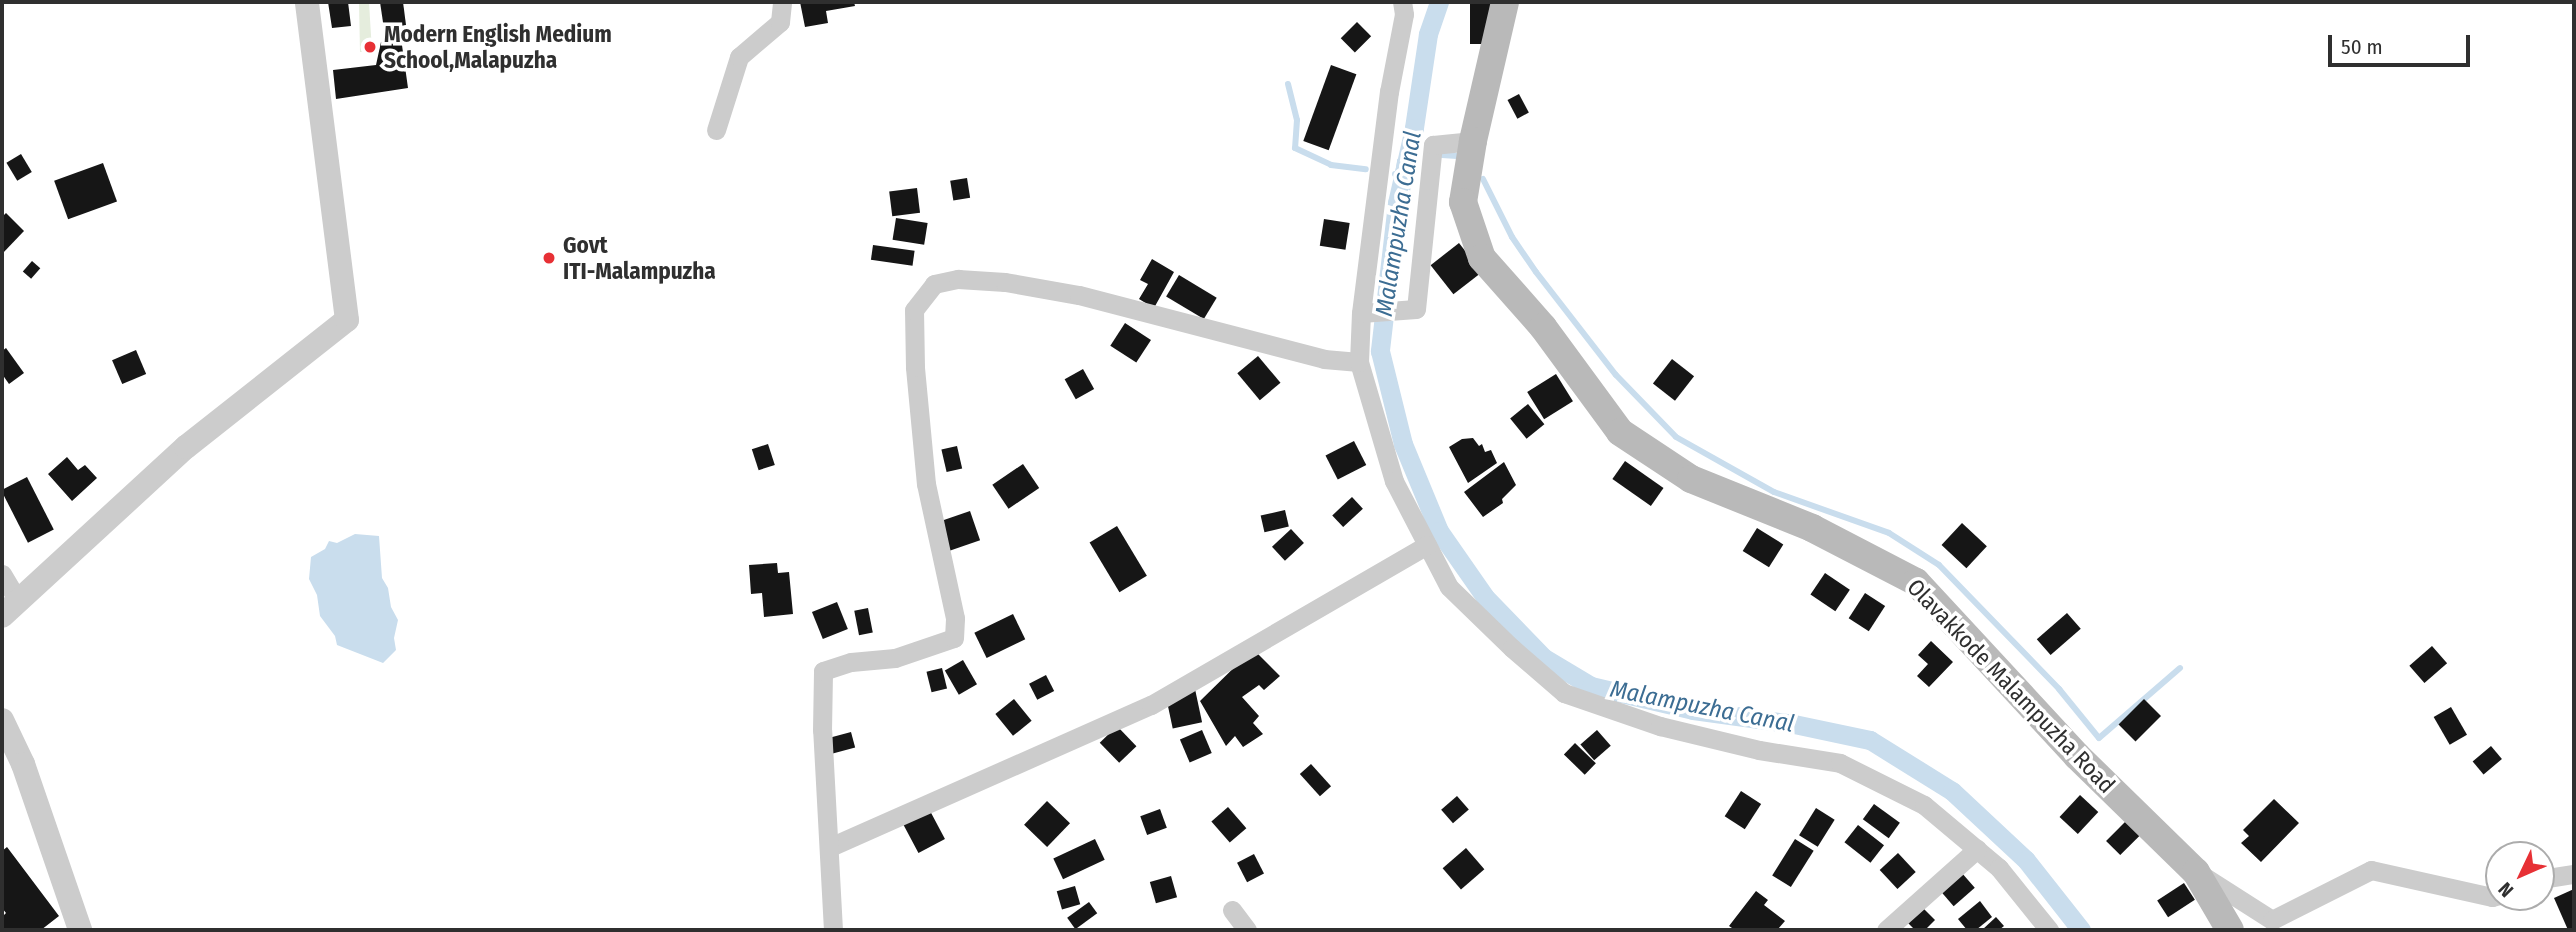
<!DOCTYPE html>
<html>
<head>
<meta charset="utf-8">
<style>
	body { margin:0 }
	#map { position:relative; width:2576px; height:932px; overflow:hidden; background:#fff; font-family:"Fira Sans Condensed",sans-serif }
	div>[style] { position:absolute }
	.green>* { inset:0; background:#e5eddd }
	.water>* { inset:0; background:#c9dded }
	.stream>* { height:6px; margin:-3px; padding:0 3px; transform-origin:3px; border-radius:3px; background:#c9dded }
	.canal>* { height:19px; margin:-9.5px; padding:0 9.5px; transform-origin:9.5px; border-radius:9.5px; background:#c9dded }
	.building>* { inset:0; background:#161616; transform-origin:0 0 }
	.minor>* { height:19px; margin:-9.5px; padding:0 9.5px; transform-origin:9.5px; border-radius:9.5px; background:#ccc }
	.tertiary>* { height:24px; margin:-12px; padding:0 12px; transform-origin:12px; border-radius:12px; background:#ccc }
	.secondary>* { height:28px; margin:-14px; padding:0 14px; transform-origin:14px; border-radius:14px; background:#b9b9b9 }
	.dots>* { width:19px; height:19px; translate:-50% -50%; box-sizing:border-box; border:4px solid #fff; border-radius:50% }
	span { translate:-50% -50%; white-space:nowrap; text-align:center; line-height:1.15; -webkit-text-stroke:7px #fff; paint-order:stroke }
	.poi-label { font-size:23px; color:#2f2f2f; font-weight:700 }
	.left { translate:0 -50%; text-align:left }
	.street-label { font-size:23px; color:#2f2f2f }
	.water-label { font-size:24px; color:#3c6d93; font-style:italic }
	.frame { position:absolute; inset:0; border:4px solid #2f2f2f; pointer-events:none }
	.north { position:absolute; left:2485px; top:841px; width:70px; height:70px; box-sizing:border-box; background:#fff; border:2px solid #acacac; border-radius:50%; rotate:226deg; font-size:19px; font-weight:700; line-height:28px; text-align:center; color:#2f2f2f }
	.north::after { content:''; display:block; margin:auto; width:24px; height:32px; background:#e73035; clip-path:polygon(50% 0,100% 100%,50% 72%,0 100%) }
	.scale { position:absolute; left:2328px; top:35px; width:142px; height:32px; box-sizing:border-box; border:4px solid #2f2f2f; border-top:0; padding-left:9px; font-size:21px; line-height:24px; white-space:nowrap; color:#2f2f2f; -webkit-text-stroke:5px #fff; paint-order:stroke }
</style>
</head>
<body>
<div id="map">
	<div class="green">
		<i style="clip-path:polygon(359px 2px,369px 2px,372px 52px,360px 52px)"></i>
	</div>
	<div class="water">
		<i style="clip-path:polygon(355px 534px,379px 536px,382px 578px,388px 588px,391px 607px,398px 620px,394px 638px,396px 650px,383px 663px,337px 645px,335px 636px,320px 616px,317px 595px,309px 579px,311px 557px,325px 549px,329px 541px,337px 543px)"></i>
	</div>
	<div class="stream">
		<i style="left:1288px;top:84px;width:37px;rotate:76deg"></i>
		<i style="left:1297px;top:120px;width:28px;rotate:94deg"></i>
		<i style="left:1295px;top:148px;width:40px;rotate:25deg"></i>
		<i style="left:1331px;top:165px;width:35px;rotate:7deg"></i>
		<i style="left:1442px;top:155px;width:15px;rotate:4deg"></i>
		<i style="left:1395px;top:174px;width:3px"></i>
		<i style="left:1398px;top:174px;width:13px;rotate:-81deg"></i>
		<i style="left:1400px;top:161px;width:16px;rotate:-11deg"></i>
		<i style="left:1483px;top:179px;width:65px;rotate:63.4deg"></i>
		<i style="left:1512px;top:237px;width:42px;rotate:55.6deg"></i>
		<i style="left:1536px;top:272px;width:130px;rotate:52.2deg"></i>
		<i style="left:1616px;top:375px;width:86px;rotate:45.9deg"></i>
		<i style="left:1676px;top:437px;width:112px;rotate:29.3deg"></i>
		<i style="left:1774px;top:492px;width:122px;rotate:19.6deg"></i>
		<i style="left:1889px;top:533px;width:59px;rotate:32.6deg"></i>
		<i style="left:1939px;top:565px;width:173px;rotate:45.9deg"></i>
		<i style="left:2059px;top:689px;width:63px;rotate:50.8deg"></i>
		<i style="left:2099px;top:738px;width:107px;rotate:-40.8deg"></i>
	</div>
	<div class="canal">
		<i style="left:1439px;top:2px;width:34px;rotate:109deg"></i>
		<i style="left:1428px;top:34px;width:95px;rotate:98.5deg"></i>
		<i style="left:1414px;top:128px;width:77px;rotate:102.8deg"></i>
		<i style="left:1397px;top:203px;width:149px;rotate:96.6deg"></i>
		<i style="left:1380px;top:351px;width:96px;rotate:76.1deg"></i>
		<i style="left:1403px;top:444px;width:94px;rotate:67.5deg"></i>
		<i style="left:1439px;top:531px;width:80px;rotate:55.1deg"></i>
		<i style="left:1485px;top:597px;width:85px;rotate:46deg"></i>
		<i style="left:1544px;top:658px;width:55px;rotate:30.8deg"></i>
		<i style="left:1591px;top:686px;width:105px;rotate:13.2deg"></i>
		<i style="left:1693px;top:710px;width:102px;rotate:7.9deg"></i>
		<i style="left:1794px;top:724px;width:78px;rotate:11.9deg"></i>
		<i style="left:1870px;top:740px;width:97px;rotate:31.9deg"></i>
		<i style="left:1952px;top:791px;width:101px;rotate:43deg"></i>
		<i style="left:2026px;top:860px;width:89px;rotate:51.8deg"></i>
	</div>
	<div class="building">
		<i style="clip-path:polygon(328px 2px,348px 2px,351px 26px,332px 28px)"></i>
		<i style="clip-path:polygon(380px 2px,403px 2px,406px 25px,384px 29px)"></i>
		<i style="clip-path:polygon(800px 2px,854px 2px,855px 6px,826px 11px,828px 23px,805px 27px)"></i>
		<i style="left:1470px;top:2px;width:22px;height:42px"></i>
		<i style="left:1357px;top:22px;width:20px;height:23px;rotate:45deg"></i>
		<i style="clip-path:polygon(401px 38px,408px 88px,336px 99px,333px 70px,376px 65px,381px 42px)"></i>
		<i style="left:1331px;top:65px;width:27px;height:81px;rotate:20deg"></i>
		<i style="left:1519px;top:94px;width:21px;height:13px;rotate:62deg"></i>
		<i style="left:21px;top:154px;width:21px;height:17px;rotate:59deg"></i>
		<i style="left:103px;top:163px;width:41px;height:52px;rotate:70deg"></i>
		<i style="left:967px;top:178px;width:20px;height:17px;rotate:81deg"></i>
		<i style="left:917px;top:188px;width:25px;height:28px;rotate:83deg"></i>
		<i style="clip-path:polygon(6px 213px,24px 231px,2px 254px,2px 217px)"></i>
		<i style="left:896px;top:218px;width:32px;height:22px;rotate:9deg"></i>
		<i style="left:1324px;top:219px;width:26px;height:27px;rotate:9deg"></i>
		<i style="left:1459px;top:243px;width:37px;height:36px;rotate:52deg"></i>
		<i style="left:873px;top:245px;width:42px;height:15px;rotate:8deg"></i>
		<i style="clip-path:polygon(1152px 259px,1174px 272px,1154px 308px,1139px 299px,1148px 284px,1140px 280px)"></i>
		<i style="left:32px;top:261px;width:11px;height:14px;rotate:41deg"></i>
		<i style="left:1179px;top:275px;width:44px;height:25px;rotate:31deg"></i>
		<i style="left:1125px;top:323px;width:31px;height:27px;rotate:33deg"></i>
		<i style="clip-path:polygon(6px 348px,24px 373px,9px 384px,2px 374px,2px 351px)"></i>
		<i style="left:136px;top:350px;width:26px;height:26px;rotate:67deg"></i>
		<i style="left:1258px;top:356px;width:35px;height:27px;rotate:50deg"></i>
		<i style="left:1672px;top:359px;width:28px;height:31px;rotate:38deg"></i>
		<i style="left:1083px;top:369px;width:23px;height:21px;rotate:61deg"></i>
		<i style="left:1556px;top:374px;width:32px;height:34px;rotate:58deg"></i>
		<i style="left:1528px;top:404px;width:26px;height:23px;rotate:51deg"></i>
		<i style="clip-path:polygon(1473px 438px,1479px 446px,1482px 444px,1485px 452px,1491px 450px,1497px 463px,1468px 483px,1449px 447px,1462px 439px)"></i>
		<i style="left:1354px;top:441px;width:27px;height:32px;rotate:63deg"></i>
		<i style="left:768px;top:444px;width:22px;height:17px;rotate:72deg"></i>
		<i style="left:957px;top:446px;width:23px;height:16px;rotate:77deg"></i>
		<i style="clip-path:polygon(67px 457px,78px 470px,85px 465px,97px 478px,72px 501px,48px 474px)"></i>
		<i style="left:1625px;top:461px;width:47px;height:22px;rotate:35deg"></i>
		<i style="clip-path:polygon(1504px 462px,1516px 485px,1502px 499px,1503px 503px,1483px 517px,1464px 492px)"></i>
		<i style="left:1023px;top:464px;width:29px;height:37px;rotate:56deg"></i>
		<i style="left:27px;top:477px;width:59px;height:29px;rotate:63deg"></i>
		<i style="left:1352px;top:497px;width:16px;height:27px;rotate:47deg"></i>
		<i style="left:1285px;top:510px;width:17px;height:25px;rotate:77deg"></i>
		<i style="left:970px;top:511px;width:31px;height:33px;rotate:71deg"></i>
		<i style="left:1962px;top:523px;width:34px;height:30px;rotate:43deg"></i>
		<i style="left:1117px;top:526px;width:58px;height:32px;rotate:59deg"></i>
		<i style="left:1757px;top:528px;width:31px;height:27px;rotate:32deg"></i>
		<i style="left:1291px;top:529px;width:19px;height:26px;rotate:47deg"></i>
		<i style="clip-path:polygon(777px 563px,778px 573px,789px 572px,793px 614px,764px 617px,762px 593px,751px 594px,749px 565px)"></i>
		<i style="left:1825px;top:573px;width:30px;height:26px;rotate:34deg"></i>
		<i style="left:1865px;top:593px;width:24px;height:30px;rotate:33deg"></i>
		<i style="left:837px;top:602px;width:29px;height:27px;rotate:68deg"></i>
		<i style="left:868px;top:608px;width:25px;height:14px;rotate:79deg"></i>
		<i style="left:2067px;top:613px;width:21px;height:40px;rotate:49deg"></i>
		<i style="left:1013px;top:614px;width:28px;height:43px;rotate:64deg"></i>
		<i style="clip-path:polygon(1931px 641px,1953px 662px,1929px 687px,1917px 676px,1928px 664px,1918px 655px)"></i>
		<i style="left:2432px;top:646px;width:23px;height:30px;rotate:49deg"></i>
		<i style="clip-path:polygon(1253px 649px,1280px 676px,1264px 690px,1259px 685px,1242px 697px,1259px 716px,1253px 723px,1263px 734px,1243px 747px,1235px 736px,1226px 746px,1200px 701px)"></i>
		<i style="left:963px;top:660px;width:28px;height:21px;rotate:60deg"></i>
		<i style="left:942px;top:668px;width:21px;height:16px;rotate:76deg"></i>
		<i style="left:1046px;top:675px;width:18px;height:19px;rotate:63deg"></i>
		<i style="left:1195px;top:689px;width:34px;height:30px;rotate:78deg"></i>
		<i style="left:1014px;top:699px;width:28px;height:24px;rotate:51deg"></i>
		<i style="left:2144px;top:699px;width:24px;height:36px;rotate:45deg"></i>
		<i style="left:2451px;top:707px;width:32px;height:20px;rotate:60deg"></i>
		<i style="left:1117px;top:726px;width:28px;height:24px;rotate:46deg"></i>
		<i style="left:1202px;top:730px;width:25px;height:24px;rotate:67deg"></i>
		<i style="left:1597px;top:730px;width:21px;height:22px;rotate:49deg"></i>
		<i style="left:851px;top:732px;width:16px;height:25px;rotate:75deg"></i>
		<i style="left:1575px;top:743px;width:29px;height:16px;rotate:44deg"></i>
		<i style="left:2491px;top:746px;width:17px;height:24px;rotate:50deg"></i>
		<i style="left:1311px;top:764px;width:30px;height:15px;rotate:48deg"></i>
		<i style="left:1741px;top:791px;width:24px;height:30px;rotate:33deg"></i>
		<i style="left:2080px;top:795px;width:25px;height:30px;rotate:43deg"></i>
		<i style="left:1457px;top:796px;width:18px;height:21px;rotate:49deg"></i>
		<i style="clip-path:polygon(2274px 799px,2299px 823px,2261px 862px,2241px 843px,2249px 836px,2243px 830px)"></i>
		<i style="left:1047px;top:801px;width:32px;height:33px;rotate:44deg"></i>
		<i style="left:1874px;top:804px;width:32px;height:19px;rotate:36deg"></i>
		<i style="left:1228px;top:807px;width:28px;height:22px;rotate:49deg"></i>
		<i style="left:1816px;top:808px;width:22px;height:32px;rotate:32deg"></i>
		<i style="left:929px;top:809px;width:34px;height:30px;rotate:62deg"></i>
		<i style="left:1160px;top:809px;width:20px;height:21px;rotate:70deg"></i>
		<i style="left:2128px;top:819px;width:20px;height:31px;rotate:45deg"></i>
		<i style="left:1858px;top:825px;width:33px;height:22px;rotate:38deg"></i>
		<i style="left:1095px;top:839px;width:23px;height:46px;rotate:65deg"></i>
		<i style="left:1795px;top:839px;width:22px;height:43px;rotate:32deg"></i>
		<i style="clip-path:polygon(7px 847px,59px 916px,41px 930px,2px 930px,2px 917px,6px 913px,2px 908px,2px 851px)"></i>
		<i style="left:1466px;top:848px;width:28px;height:31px;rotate:49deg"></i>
		<i style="left:1898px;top:853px;width:26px;height:25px;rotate:47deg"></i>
		<i style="left:1254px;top:854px;width:22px;height:19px;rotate:63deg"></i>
		<i style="left:1961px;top:872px;width:21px;height:28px;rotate:49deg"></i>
		<i style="left:1171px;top:876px;width:22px;height:22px;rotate:74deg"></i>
		<i style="left:2184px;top:883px;width:20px;height:32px;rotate:57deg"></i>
		<i style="left:1075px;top:886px;width:19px;height:19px;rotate:74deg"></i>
		<i style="clip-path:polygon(2574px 889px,2574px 930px,2568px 930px,2554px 898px)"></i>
		<i style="clip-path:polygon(1756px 891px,1768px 900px,1764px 905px,1785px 921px,1777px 930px,1735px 930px,1729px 926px)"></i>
		<i style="clip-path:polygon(1980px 901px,1992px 917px,1976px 930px,1967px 930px,1958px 919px)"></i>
		<i style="left:1089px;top:902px;width:14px;height:27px;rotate:54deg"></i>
		<i style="clip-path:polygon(1920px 905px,1935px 920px,1925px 930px,1915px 930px,1905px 920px)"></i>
		<i style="clip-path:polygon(1996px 917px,2004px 926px,1999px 930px,1982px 930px)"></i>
	</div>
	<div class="minor">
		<i style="left:716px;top:130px;width:77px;rotate:-72.5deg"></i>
		<i style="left:739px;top:57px;width:54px;rotate:-40.5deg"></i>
		<i style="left:780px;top:22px;width:20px;rotate:-84deg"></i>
		<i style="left:1361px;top:313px;width:55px;rotate:-4.2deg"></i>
		<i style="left:1416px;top:309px;width:165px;rotate:-84.1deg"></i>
		<i style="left:1433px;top:145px;width:40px;rotate:-5.7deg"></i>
		<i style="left:1359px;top:362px;width:124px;rotate:73.6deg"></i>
		<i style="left:1394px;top:481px;width:119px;rotate:62.6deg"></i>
		<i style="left:1449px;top:587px;width:88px;rotate:44.1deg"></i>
		<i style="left:1512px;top:648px;width:69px;rotate:40.9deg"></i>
		<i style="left:1564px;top:693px;width:102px;rotate:19deg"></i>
		<i style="left:1660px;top:726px;width:102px;rotate:13.6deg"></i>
		<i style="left:1759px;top:750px;width:82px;rotate:9.1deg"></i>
		<i style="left:1840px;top:763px;width:94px;rotate:26.6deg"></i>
		<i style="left:1924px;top:805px;width:98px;rotate:40deg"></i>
		<i style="left:1999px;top:868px;width:80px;rotate:51.1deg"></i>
		<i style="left:2px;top:574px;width:31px;rotate:59deg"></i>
		<i style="left:830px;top:847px;width:351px;rotate:-23.9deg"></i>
		<i style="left:1151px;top:705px;width:319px;rotate:-30.1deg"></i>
		<i style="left:2200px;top:874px;width:85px;rotate:32.6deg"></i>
		<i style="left:2272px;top:920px;width:111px;rotate:-26.8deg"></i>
		<i style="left:2371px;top:870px;width:124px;rotate:12.6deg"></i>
		<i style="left:2492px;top:897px;width:7px;rotate:-16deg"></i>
		<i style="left:2541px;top:879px;width:33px;rotate:-9deg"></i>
		<i style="left:1232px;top:910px;width:25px;rotate:53deg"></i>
		<i style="left:833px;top:930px;width:200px;rotate:-93.1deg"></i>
		<i style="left:822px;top:730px;width:59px;rotate:-89deg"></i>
		<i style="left:823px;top:671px;width:29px;rotate:-18deg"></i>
		<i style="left:851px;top:662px;width:44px;rotate:-5.2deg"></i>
		<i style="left:895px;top:658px;width:62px;rotate:-18.7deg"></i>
		<i style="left:954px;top:638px;width:20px;rotate:-87deg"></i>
		<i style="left:955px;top:618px;width:137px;rotate:-102.2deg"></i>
		<i style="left:926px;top:484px;width:118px;rotate:-95.4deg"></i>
		<i style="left:915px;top:367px;width:57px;rotate:-91deg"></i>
		<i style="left:914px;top:310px;width:33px;rotate:-52deg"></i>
		<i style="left:934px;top:284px;width:25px;rotate:-12deg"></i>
		<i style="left:958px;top:279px;width:47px;rotate:3.7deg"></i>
		<i style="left:1005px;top:282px;width:75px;rotate:10deg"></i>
		<i style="left:1079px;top:295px;width:253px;rotate:14.6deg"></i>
		<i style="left:1324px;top:359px;width:35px;rotate:5deg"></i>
		<i style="left:1359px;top:362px;width:49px;rotate:-87.7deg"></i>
		<i style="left:1361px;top:313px;width:223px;rotate:-82.8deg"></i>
		<i style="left:1389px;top:92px;width:79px;rotate:-79.1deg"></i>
		<i style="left:1404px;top:14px;width:12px;rotate:-99deg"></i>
		<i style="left:1886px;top:930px;width:122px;rotate:-41.7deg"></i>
	</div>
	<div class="tertiary">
		<i style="left:2px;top:616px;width:250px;rotate:-42.6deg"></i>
		<i style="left:186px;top:447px;width:205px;rotate:-38.3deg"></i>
		<i style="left:347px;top:320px;width:321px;rotate:-97.2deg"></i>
		<i style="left:2px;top:720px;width:49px;rotate:64.5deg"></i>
		<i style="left:23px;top:764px;width:176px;rotate:71deg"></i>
	</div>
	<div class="secondary">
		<i style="left:1505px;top:2px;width:143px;rotate:103deg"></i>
		<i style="left:1473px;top:141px;width:62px;rotate:99.3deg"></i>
		<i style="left:1463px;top:202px;width:59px;rotate:71.3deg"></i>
		<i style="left:1482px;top:258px;width:92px;rotate:48.5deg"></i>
		<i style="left:1543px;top:327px;width:130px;rotate:53.7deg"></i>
		<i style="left:1620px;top:432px;width:85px;rotate:33.5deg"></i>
		<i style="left:1691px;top:479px;width:131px;rotate:22deg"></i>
		<i style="left:1812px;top:528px;width:117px;rotate:27.4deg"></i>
		<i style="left:1916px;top:582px;width:237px;rotate:47.2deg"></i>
		<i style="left:2077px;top:756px;width:166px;rotate:44.3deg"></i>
		<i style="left:2196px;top:872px;width:67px;rotate:59.6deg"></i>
	</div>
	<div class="dots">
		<i style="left:370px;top:47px;background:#e73035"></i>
		<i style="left:549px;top:258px;background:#e73035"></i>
	</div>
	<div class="poi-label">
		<span class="left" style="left:384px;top:47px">Modern English Medium<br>School,Malapuzha</span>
		<span class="left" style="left:563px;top:258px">Govt<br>ITI-Malampuzha</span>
	</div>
	<div class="street-label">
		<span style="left:2011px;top:686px;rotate:46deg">Olavakkode Malampuzha Road</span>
	</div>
	<div class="water-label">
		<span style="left:1399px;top:224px;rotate:-81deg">Malampuzha Canal</span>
		<span style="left:1702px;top:707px;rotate:11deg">Malampuzha Canal</span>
	</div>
	<div class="frame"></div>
	<div class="north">N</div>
	<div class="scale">50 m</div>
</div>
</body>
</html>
